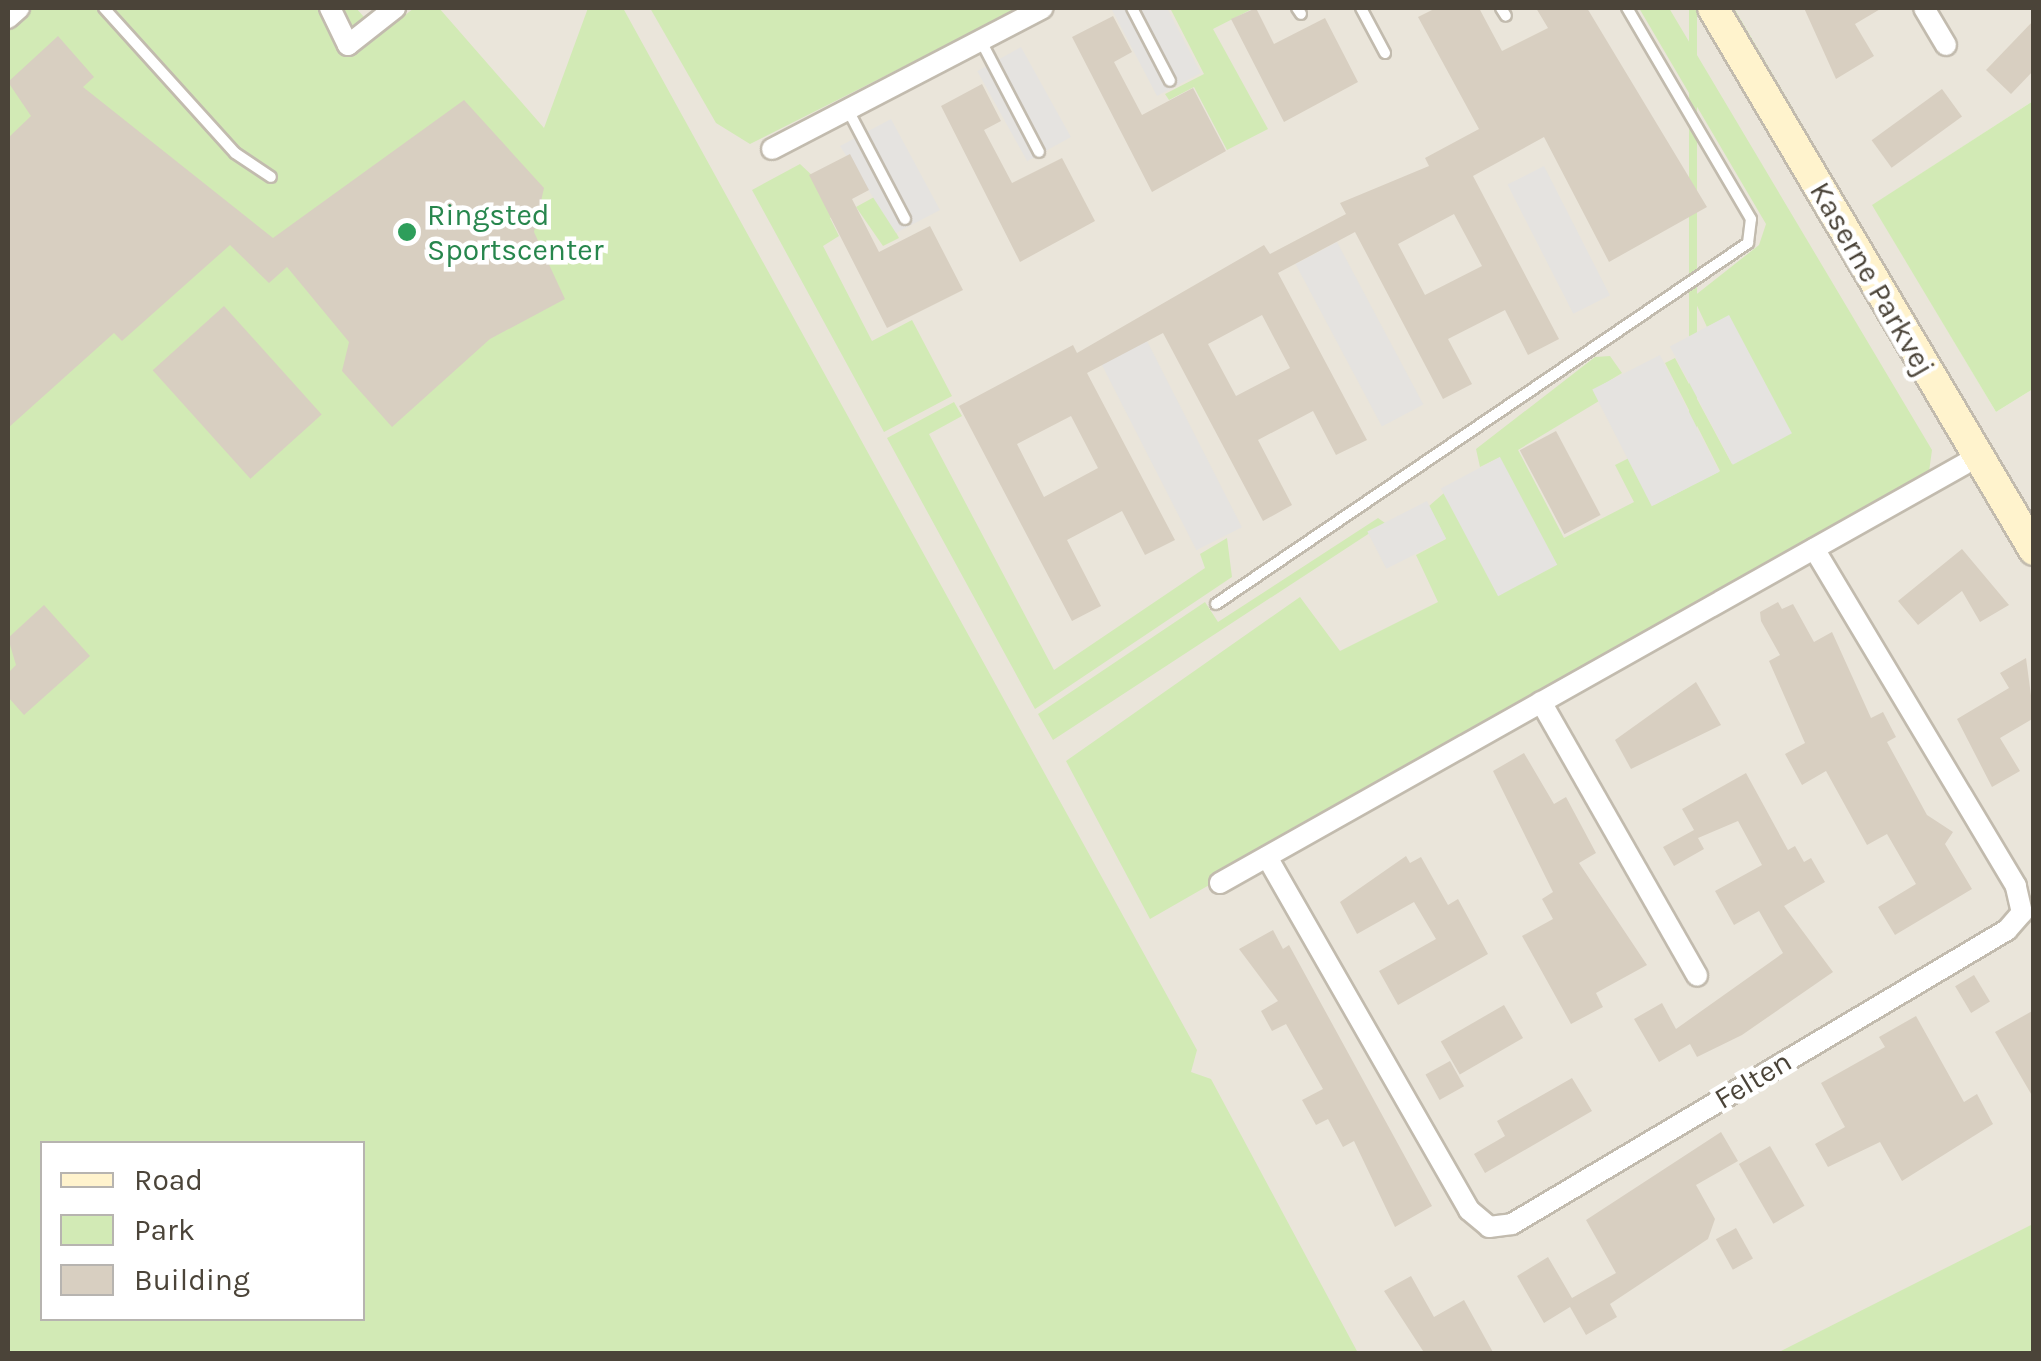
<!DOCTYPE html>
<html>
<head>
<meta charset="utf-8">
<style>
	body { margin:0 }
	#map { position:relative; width:2041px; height:1361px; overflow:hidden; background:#f6f3ec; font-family:Karla,sans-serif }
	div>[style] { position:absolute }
	.residential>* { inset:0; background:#eae5da }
	.green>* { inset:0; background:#d2eab5; transform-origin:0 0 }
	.parking>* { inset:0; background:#e5e3e0; transform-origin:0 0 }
	.building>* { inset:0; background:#d8cfc1; transform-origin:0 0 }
	.roads { filter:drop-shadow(2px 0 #c2bbae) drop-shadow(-2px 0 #c2bbae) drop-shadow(0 2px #c2bbae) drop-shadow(0 -2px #c2bbae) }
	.lane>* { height:10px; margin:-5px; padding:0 5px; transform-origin:5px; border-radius:5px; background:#fff }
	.street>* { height:20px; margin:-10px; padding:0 10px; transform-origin:10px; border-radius:10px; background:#fff }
	.secondary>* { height:30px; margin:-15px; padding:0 15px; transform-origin:15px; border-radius:15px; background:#fff3cd }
	.dots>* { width:28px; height:28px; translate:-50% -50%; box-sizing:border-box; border:5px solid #fff; border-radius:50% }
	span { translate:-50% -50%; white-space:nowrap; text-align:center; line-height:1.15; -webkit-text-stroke:9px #fff; paint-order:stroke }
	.leisure-label { font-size:30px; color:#27864d }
	.left { translate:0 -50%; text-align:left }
	.street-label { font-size:30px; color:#4b4439 }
	.frame { position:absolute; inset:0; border:10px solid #4b4439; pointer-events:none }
	.legend { position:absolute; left:40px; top:1141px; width:325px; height:180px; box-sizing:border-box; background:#fff; border:2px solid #b7b4b0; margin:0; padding:12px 18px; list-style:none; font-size:30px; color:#4b4439 }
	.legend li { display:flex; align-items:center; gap:20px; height:50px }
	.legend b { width:50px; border:2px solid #b7b4b0 }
</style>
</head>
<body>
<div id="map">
	<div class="residential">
		<i style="clip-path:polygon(evenodd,8px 8px,2033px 8px,2033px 101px,1873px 205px,1996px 412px,2033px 389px,2033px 1353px,8px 1354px,8px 8px,42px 1144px,362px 1144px,362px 1318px,42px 1318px,42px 1144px)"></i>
	</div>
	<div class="green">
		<i style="clip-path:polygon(evenodd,8px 8px,356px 8px,380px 35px,414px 8px,439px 8px,544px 128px,588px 8px,623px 8px,1197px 1050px,1191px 1072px,1211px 1079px,1358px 1353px,8px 1354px,8px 8px,42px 1144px,362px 1144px,362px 1318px,42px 1318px,42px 1144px)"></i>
		<i style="clip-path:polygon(650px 8px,1020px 8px,750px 144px,716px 123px)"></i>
		<i style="clip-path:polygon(1170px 8px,1254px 8px,1213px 29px,1268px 129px,1227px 150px,1194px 87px,1169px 100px,1165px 94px,1204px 74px)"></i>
		<i style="clip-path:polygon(1639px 8px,1669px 8px,1932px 450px,1929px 472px,1150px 919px,1066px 761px,1300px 597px,1340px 651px,1438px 602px,1416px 555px,1446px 539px,1429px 506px,1444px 493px,1500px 595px,1500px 457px,1480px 467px,1476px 449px,1595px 357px,1610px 356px,1622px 373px,1594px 390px,1599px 401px,1518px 450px,1564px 538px,1634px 502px,1615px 465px,1629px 458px,1654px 505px,1720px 471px,1665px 363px,1675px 358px,1732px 464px,1729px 316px,1707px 327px,1693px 297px,1759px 245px,1766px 224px)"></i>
		<i style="left:1689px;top:8px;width:8px;height:488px"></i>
		<i style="clip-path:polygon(1727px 8px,1734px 8px,1972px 414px,1970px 413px)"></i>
		<i style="clip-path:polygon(2033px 101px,2033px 389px,1996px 412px,1872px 205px)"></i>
		<i style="clip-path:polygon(800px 164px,848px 209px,830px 218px,839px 236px,823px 246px,872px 341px,912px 320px,952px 396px,884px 432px,752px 190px)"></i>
		<i style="clip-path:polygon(876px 196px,899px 238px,883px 246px,856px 207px)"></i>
		<i style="clip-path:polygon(954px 402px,962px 416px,929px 434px,1054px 670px,1205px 568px,1200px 554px,1227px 538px,1232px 577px,1035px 709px,887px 438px)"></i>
		<i style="clip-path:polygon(1378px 518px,1385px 523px,1053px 740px,1038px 714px,1205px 602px,1218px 622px)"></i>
		<i style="clip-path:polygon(2033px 1224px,2033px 1353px,1777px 1353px)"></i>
	</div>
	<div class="parking">
		<i style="clip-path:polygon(1111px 8px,1167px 8px,1201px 73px,1157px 96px)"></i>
		<i style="left:1021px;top:47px;width:103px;height:50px;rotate:61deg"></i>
		<i style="clip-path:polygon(891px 119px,940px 210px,896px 233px,840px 146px)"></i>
		<i style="left:1544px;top:166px;width:145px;height:41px;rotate:63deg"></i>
		<i style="left:1337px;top:242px;width:184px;height:47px;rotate:62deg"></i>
		<i style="left:1729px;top:315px;width:134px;height:67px;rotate:62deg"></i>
		<i style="left:1147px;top:341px;width:209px;height:51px;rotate:63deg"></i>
		<i style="left:1660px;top:355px;width:131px;height:76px;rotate:63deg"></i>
		<i style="left:1500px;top:457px;width:122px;height:67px;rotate:62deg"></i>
		<i style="left:1427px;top:501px;width:42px;height:67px;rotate:63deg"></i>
	</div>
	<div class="building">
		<i style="clip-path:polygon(1256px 8px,1274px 44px,1325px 18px,1358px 82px,1284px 122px,1231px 19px)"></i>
		<i style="clip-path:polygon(evenodd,1436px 8px,1479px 8px,1502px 51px,1548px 28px,1536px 8px,1587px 8px,1707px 207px,1609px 262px,1544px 137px,1473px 176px,1559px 339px,1528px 355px,1505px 310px,1448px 339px,1472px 384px,1443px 399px,1355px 232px,1278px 273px,1367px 440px,1336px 455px,1313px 411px,1258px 440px,1292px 505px,1263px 521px,1163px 333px,1087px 373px,1175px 540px,1145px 555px,1122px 511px,1067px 540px,1101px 606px,1072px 621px,959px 406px,1073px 345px,1077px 353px,1264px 245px,1270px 254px,1346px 214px,1340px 203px,1429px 166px,1425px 158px,1479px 129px,1418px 17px,1436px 8px,1454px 214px,1482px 266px,1425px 295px,1398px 244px,1454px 214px,1436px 8px,1262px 315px,1290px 368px,1236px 396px,1208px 344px,1262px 315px,1436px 8px,1071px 416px,1098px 468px,1044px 497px,1017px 444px,1071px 416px)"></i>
		<i style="clip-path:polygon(1804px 8px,1882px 8px,1855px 24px,1874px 56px,1836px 79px)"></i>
		<i style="clip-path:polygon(1113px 16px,1132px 52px,1114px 62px,1142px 115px,1193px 88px,1226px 151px,1152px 192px,1072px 37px)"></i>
		<i style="clip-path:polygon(2034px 20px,2034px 70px,2011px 94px,1986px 70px)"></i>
		<i style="clip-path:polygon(58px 36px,94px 77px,83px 87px,273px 238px,464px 100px,544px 188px,534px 232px,565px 299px,490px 339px,392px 427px,342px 371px,349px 342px,287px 267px,269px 283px,230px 245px,122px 341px,114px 333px,8px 428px,8px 138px,31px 116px,8px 82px)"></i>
		<i style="clip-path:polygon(982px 84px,1001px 121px,984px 130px,1012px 183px,1062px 158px,1095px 221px,1020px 262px,941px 106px)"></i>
		<i style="left:1942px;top:89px;width:34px;height:87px;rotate:54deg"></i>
		<i style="clip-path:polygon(850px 154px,869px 190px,852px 199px,879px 252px,930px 226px,963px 290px,887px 328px,809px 175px)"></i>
		<i style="left:224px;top:306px;width:146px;height:96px;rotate:48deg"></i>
		<i style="left:1556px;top:431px;width:95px;height:41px;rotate:62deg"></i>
		<i style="clip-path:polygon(1962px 549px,2009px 605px,1980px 622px,1962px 591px,1918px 625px,1898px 601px)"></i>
		<i style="clip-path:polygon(1778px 602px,1782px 609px,1793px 604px,1814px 642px,1832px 632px,1871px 718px,1883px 712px,1896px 737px,1887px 742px,1927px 815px,1953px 832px,1945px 844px,1972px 889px,1895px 935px,1878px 907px,1916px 884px,1887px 834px,1867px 845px,1826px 771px,1802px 785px,1785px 754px,1805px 743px,1769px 661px,1780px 655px,1761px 621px,1760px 612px)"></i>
		<i style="clip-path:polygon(44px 605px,90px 656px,24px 715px,8px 697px,8px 673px,16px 665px,8px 638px)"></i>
		<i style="clip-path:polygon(2026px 658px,2034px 718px,2000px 738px,2020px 771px,1992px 787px,1957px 719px,2009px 688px,2000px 673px)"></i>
		<i style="clip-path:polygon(1696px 682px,1721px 725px,1631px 769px,1615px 740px)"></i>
		<i style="clip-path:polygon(1524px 753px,1554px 804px,1566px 797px,1596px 853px,1579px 863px,1647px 965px,1596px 993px,1603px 1007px,1571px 1024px,1522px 936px,1553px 919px,1542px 899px,1553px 892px,1493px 771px)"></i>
		<i style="clip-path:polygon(1746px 773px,1788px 850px,1795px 846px,1804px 862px,1811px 858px,1825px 882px,1784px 906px,1833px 972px,1742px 1035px,1697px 1057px,1690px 1044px,1659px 1062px,1634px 1019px,1662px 1003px,1676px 1029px,1783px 953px,1759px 911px,1734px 925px,1715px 891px,1762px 865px,1738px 821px,1698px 838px,1704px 849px,1674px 866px,1663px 847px,1694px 830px,1682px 809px)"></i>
		<i style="clip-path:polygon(1406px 856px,1410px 863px,1421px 857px,1448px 905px,1458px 899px,1488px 954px,1398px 1005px,1379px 971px,1436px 939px,1414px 902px,1357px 934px,1340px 902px)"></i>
		<i style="clip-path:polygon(1273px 930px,1283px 949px,1289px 945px,1432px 1206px,1395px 1227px,1354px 1141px,1343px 1147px,1328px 1119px,1316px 1125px,1302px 1100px,1323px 1089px,1286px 1024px,1272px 1031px,1261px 1011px,1278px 1001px,1239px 949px)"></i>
		<i style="left:1974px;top:975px;width:31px;height:22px;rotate:59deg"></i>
		<i style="left:1504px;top:1005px;width:38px;height:73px;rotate:60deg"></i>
		<i style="clip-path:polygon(2034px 1010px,2034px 1099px,1995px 1032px)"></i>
		<i style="clip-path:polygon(1916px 1016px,1964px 1102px,1977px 1094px,1993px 1124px,1902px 1181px,1880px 1142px,1828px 1167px,1815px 1144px,1845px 1127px,1821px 1083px,1885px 1047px,1879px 1037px)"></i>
		<i style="left:1450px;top:1061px;width:29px;height:28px;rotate:61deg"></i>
		<i style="clip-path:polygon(1572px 1078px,1592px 1111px,1485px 1173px,1474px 1154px,1505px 1136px,1497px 1121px)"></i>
		<i style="clip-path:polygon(1721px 1132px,1738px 1161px,1696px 1185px,1715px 1219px,1708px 1239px,1610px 1304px,1617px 1317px,1586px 1335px,1570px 1307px,1544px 1323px,1517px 1276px,1548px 1257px,1572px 1298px,1616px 1273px,1586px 1220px)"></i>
		<i style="left:1770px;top:1146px;width:69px;height:36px;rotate:60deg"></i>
		<i style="left:1736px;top:1228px;width:35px;height:23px;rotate:61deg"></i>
		<i style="clip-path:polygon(1411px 1276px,1434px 1317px,1464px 1300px,1494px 1354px,1425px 1354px,1384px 1291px)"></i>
	</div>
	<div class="roads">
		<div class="lane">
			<i style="left:104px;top:8px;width:195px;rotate:47.9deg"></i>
			<i style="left:235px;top:153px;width:43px;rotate:33.7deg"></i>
			<i style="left:1132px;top:8px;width:82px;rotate:62.5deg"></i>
			<i style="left:1297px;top:8px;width:7px;rotate:56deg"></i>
			<i style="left:1361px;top:8px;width:51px;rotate:61.9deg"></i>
			<i style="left:1501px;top:8px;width:9px;rotate:58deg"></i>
			<i style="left:981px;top:41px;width:125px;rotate:62.4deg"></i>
			<i style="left:848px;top:110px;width:123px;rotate:62.4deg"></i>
			<i style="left:1216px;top:604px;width:643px;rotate:-34.16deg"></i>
			<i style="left:1748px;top:243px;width:24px;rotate:-83deg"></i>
			<i style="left:1751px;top:219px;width:245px;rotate:-120.4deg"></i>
		</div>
		<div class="street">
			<i style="left:330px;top:8px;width:41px;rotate:64.1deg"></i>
			<i style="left:348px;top:45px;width:60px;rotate:-38.2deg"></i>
			<i style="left:1924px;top:8px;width:43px;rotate:59.3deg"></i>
			<i style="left:8px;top:18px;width:15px;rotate:-42deg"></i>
			<i style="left:772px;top:149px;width:305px;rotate:-27.5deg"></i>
			<i style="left:1541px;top:702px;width:315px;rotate:60.3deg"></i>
			<i style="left:1267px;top:857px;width:407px;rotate:60.2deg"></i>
			<i style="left:1469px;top:1210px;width:26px;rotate:40deg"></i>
			<i style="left:1489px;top:1227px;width:23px;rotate:-7deg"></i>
			<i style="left:1512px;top:1224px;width:576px;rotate:-30.71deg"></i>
			<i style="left:2007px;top:930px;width:23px;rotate:-49deg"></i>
			<i style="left:2022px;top:913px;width:28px;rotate:-103deg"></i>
			<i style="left:2016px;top:886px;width:393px;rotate:-120.9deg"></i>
			<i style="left:1220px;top:883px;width:869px;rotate:-29.37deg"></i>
		</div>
		<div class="secondary">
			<i style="left:1713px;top:8px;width:630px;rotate:59.36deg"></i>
		</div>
	</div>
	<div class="dots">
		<i style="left:407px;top:232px;background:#2e9e5b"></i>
	</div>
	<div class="leisure-label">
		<span class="left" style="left:427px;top:232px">Ringsted<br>Sportscenter</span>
	</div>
	<div class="street-label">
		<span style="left:1872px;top:279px;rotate:60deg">Kaserne Parkvej</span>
		<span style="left:1753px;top:1080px;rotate:-31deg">Felten</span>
	</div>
	<div class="frame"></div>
	<ul class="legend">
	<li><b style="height:12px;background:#fff3cd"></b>Road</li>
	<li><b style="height:28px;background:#d2eab5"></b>Park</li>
	<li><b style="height:28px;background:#d8cfc1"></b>Building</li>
	</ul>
</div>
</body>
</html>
